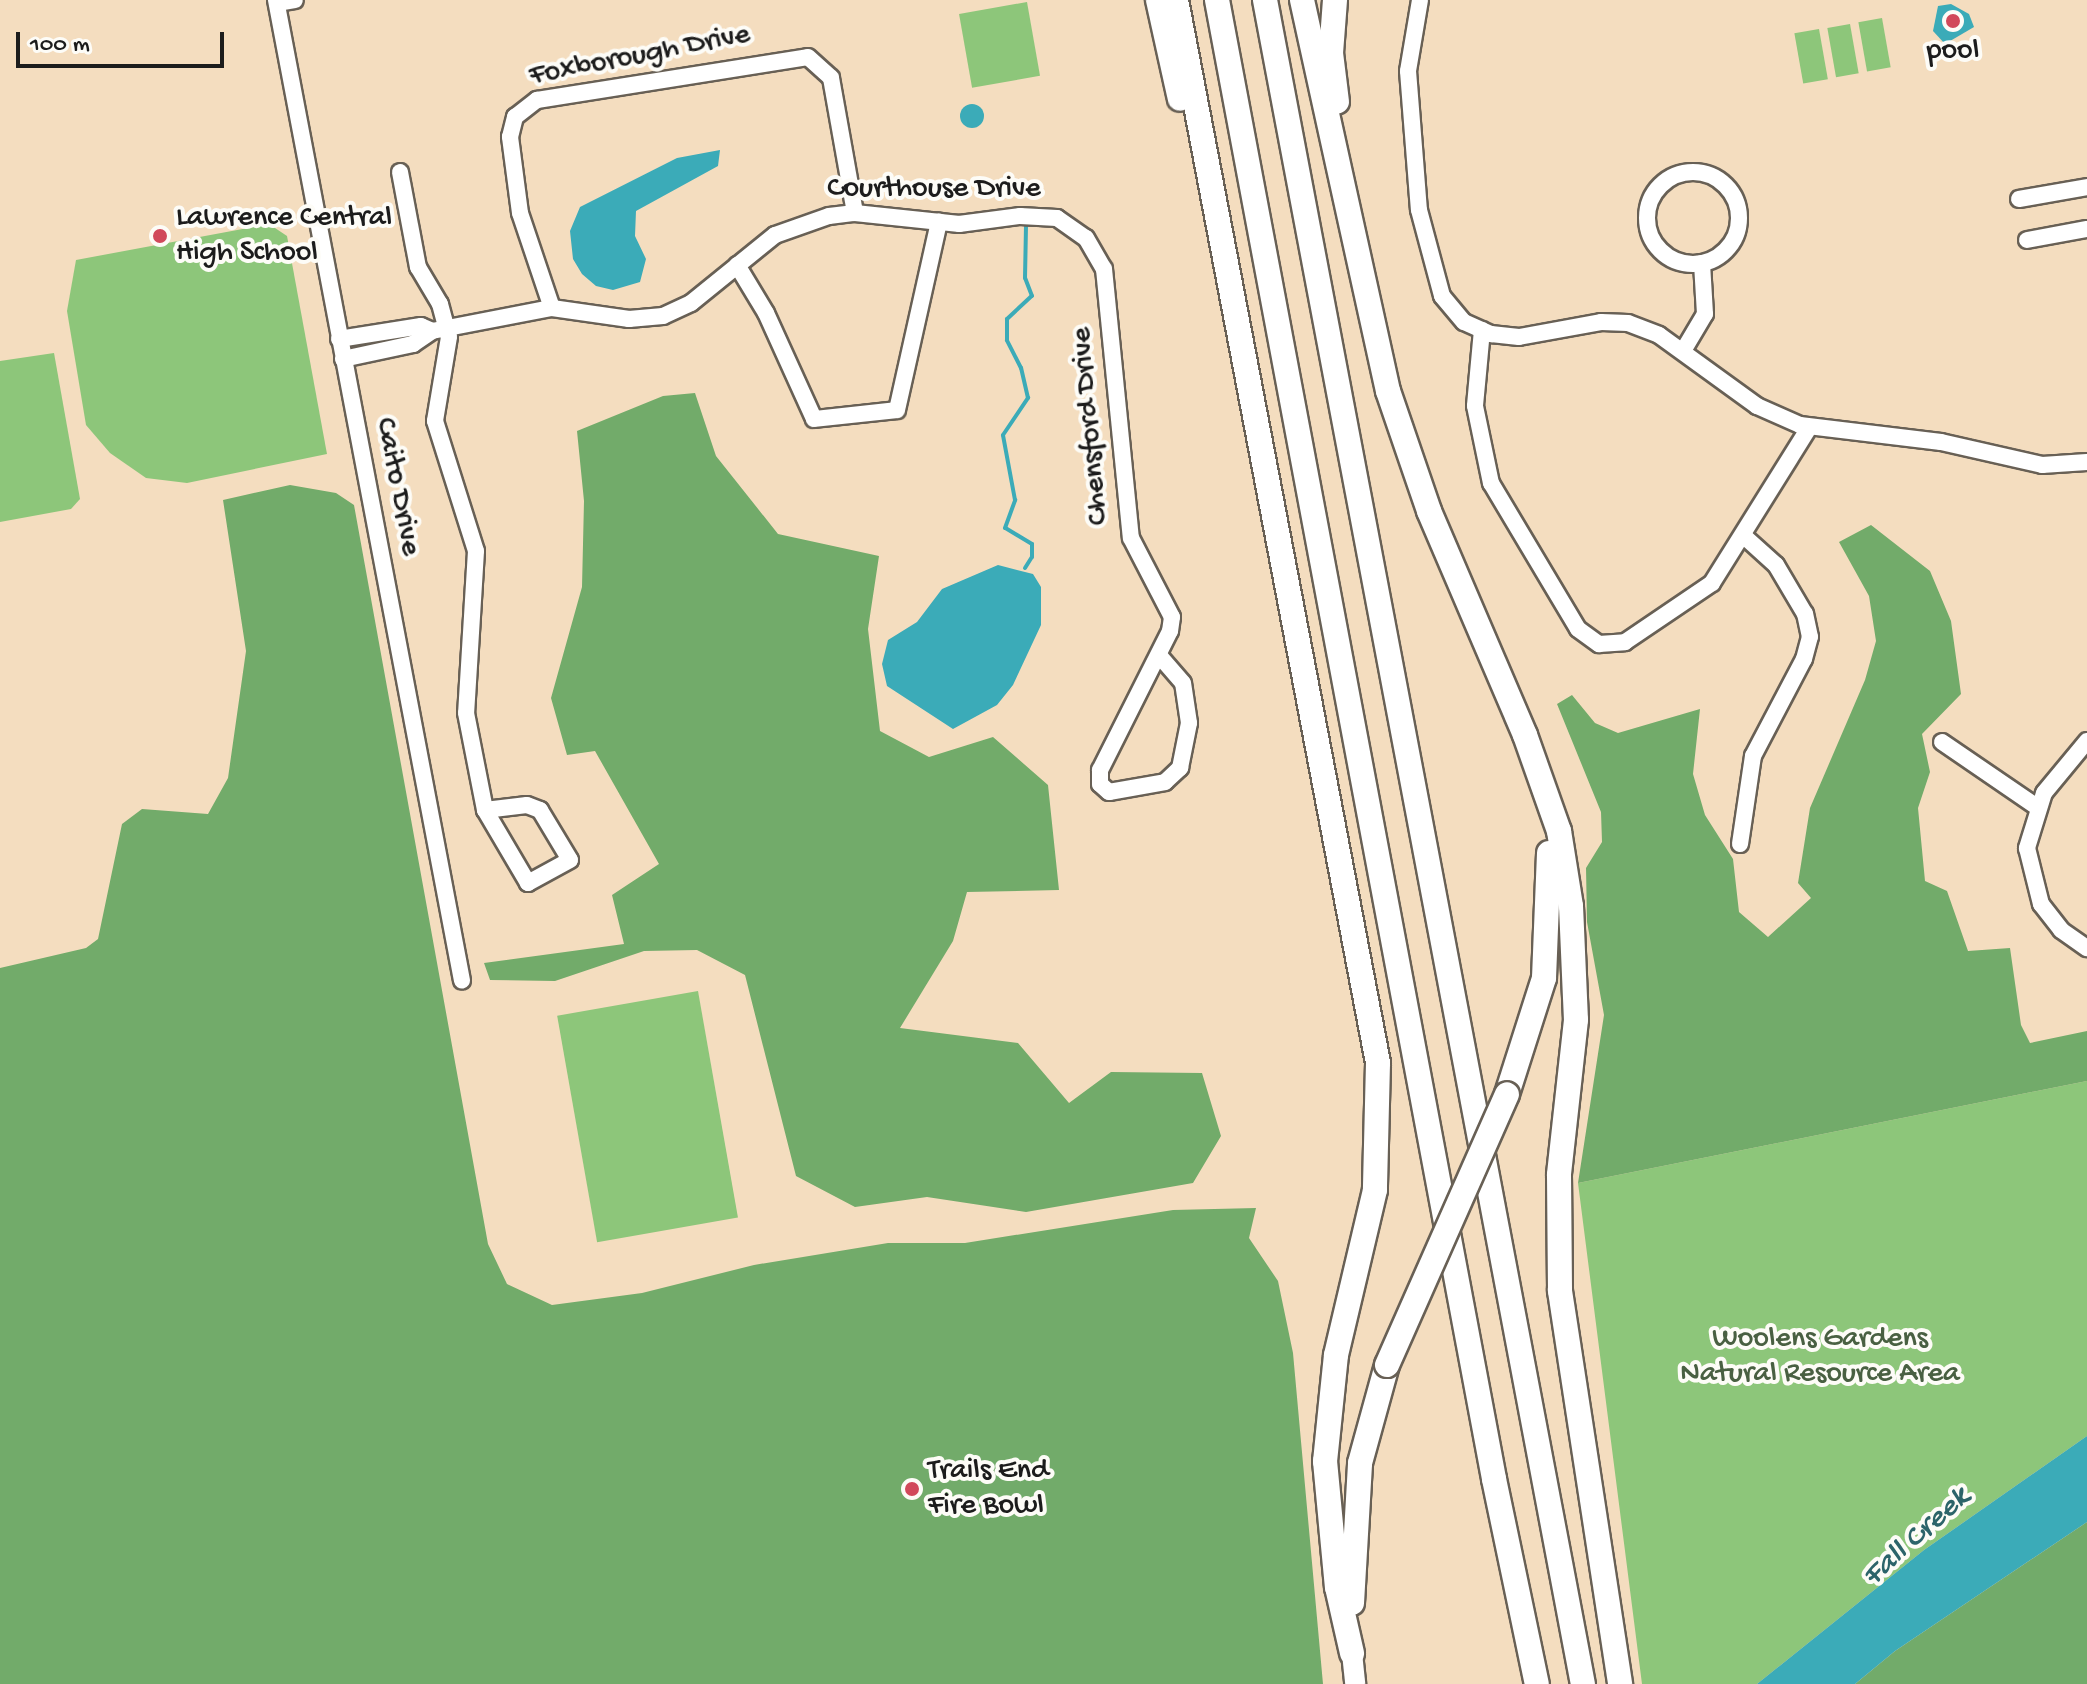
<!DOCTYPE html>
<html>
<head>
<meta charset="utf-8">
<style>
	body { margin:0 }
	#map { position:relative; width:2087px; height:1684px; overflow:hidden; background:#f4ddbf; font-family:"Gochi Hand",sans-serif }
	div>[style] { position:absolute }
	.green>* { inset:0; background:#8dc67a; transform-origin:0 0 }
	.forest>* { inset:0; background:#72ab6a }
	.water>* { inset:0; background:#3babb8 }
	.round { border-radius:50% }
	.stream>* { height:4px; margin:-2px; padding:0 2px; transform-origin:2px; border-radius:2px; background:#3babb8 }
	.roads { filter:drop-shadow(2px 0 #686055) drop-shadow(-2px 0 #686055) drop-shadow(0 2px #686055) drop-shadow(0 -2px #686055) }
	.minor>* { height:16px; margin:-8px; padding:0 8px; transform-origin:8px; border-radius:8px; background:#fff }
	.minor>.ring { margin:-8px; padding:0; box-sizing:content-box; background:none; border:16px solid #fff; border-radius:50% }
	.major>* { height:20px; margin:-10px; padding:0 10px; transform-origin:10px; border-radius:10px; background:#fff }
	.highway>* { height:24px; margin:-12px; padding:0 12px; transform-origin:12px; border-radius:12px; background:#fff }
	.bridges { filter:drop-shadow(2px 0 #686055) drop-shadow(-2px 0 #686055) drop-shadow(0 2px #686055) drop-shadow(0 -2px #686055) }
	.highway-bridge>* { height:24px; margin:-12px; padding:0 12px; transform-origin:12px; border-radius:12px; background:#fff }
	.dots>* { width:22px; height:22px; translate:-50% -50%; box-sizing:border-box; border:4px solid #fdfcf7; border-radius:50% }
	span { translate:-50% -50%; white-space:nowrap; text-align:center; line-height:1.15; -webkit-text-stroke:8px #fdfcf7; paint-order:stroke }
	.poi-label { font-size:30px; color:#1c1c1c }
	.left { translate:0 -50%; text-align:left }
	.street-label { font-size:30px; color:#1c1c1c }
	.park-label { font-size:30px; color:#496042 }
	.water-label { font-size:32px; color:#2c646a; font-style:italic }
	.scale { position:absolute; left:16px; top:32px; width:208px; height:36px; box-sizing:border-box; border:4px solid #1c1c1c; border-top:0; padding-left:10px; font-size:24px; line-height:28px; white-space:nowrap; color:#1c1c1c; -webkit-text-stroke:6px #fdfcf7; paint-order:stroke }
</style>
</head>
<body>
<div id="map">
	<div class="green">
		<i style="left:1027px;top:2px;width:75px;height:69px;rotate:80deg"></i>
		<i style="left:1882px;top:18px;width:50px;height:24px;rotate:80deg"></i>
		<i style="left:1850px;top:24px;width:50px;height:23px;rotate:80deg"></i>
		<i style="left:1819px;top:29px;width:51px;height:25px;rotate:80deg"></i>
		<i style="clip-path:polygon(269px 224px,287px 236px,327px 454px,187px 483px,146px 478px,110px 453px,86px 425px,67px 311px,76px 260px)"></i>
		<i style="clip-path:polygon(54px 353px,80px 499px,71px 509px,0 522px,0 361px)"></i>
		<i style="left:698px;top:991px;width:230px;height:143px;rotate:80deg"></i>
		<i style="clip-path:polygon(2087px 1081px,2087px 1436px,1924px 1550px,1757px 1684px,1642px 1684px,1578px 1183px)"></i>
	</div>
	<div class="forest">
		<i style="clip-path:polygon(695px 393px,716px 456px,778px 534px,879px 556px,868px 629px,880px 731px,929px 757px,993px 737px,1048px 785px,1059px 890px,967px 892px,953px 941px,900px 1028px,1018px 1043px,1069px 1103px,1111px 1072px,1202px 1073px,1221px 1136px,1193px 1183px,1026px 1212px,927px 1197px,855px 1207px,796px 1176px,745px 975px,697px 950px,644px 951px,555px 981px,490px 980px,484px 963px,624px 944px,612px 895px,659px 864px,595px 751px,567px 755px,551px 698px,582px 587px,584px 501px,577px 431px,663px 396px)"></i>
		<i style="clip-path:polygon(290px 485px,336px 493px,354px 505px,488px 1244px,507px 1284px,552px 1305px,642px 1293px,754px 1265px,888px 1243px,965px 1243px,1173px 1210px,1256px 1208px,1249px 1238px,1278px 1281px,1293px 1353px,1323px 1684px,0 1684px,0 968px,86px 948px,98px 939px,122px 824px,142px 809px,208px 814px,228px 778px,246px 651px,223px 500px)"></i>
		<i style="clip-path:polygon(1871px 525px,1930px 571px,1951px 621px,1961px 694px,1922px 734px,1930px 772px,1918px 808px,1925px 881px,1947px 891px,1968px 951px,2010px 948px,2021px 1025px,2030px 1043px,2087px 1031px,2087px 1081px,1578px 1183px,1604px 1015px,1587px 922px,1586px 868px,1602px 842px,1601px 812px,1557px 704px,1572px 695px,1595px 723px,1618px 733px,1700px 709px,1693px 774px,1705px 815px,1733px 859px,1739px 912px,1768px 937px,1811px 898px,1798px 883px,1810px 808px,1865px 680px,1876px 641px,1869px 596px,1839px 542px)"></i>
		<i style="clip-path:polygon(2087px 1522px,2087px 1684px,1855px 1684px,1895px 1651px)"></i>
	</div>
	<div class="water">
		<i style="clip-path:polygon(1951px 4px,1969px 14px,1974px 27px,1945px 44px,1933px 31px,1938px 6px)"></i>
		<i class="round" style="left:960px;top:104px;width:24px;height:24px"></i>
		<i style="clip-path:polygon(720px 150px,718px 166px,636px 211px,635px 236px,646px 259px,640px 282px,613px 290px,596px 286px,582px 274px,573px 259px,570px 231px,580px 207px,677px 158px)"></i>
		<i style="clip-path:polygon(998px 565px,1033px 574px,1041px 587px,1041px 625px,1013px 685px,997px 705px,953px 729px,887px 686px,882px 664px,888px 640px,917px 622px,942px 589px)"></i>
		<i style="clip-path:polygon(2087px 1436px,2087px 1522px,1895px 1651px,1855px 1684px,1757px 1684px,1924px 1550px)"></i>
	</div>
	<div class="stream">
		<i style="left:1025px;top:568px;width:13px;rotate:-58deg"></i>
		<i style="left:1032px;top:557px;width:13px;rotate:-90deg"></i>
		<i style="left:1032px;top:544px;width:31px;rotate:-149deg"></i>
		<i style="left:1005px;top:528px;width:30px;rotate:-70deg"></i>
		<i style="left:1015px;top:500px;width:66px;rotate:-100.5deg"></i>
		<i style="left:1003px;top:435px;width:45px;rotate:-56deg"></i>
		<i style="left:1028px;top:398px;width:31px;rotate:-103deg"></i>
		<i style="left:1021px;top:368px;width:31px;rotate:-117deg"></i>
		<i style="left:1007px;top:340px;width:21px;rotate:-90deg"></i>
		<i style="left:1007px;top:319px;width:34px;rotate:-43deg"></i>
		<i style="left:1032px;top:296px;width:19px;rotate:-111deg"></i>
		<i style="left:1025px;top:278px;width:52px;rotate:-88.9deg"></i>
	</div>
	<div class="roads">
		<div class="minor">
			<i style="left:276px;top:0;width:998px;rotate:79.26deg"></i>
			<i style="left:1420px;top:0;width:72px;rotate:99.6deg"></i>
			<i style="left:1408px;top:71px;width:139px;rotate:85.5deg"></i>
			<i style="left:1419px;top:210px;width:89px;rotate:75deg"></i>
			<i style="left:1442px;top:296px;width:34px;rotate:50deg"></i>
			<i style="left:1464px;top:322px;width:30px;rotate:24deg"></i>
			<i style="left:1491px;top:334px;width:28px;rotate:6deg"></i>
			<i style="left:1519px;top:337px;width:83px;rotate:-10.4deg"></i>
			<i style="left:1601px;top:322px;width:27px;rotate:2deg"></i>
			<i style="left:1628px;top:323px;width:33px;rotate:21deg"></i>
			<i style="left:1659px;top:335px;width:121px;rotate:35.9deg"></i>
			<i style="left:1757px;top:406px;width:47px;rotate:23.8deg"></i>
			<i style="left:1800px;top:425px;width:142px;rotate:6.9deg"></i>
			<i style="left:1941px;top:442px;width:104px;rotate:12.8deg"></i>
			<i style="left:2042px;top:465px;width:45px;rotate:-3.8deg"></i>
			<i style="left:277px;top:3px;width:18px;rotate:-9deg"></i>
			<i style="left:400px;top:172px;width:97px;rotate:79.3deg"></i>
			<i style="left:418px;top:267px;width:43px;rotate:59.3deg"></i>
			<i style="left:440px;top:304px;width:34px;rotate:75deg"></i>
			<i style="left:449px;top:337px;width:85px;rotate:99.5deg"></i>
			<i style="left:435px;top:421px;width:136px;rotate:72.5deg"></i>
			<i style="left:476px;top:551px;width:162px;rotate:93.5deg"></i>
			<i style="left:466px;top:713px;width:99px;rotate:78.9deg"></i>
			<i class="ring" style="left:1647px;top:172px;width:76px;height:76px"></i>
			<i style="left:2019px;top:199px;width:69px;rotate:-10deg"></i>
			<i style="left:2027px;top:240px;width:61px;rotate:-10.4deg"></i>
			<i style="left:737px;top:265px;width:56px;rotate:58.9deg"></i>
			<i style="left:766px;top:313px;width:116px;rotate:65.6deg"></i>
			<i style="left:814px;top:419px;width:83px;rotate:-6.2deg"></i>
			<i style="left:897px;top:410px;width:193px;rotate:-77.4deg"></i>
			<i style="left:552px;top:308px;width:100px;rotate:-108.6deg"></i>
			<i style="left:520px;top:213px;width:77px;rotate:-97.5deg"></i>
			<i style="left:510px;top:137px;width:21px;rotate:-76deg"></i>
			<i style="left:515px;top:117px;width:28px;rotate:-38deg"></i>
			<i style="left:537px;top:100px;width:274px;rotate:-9deg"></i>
			<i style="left:808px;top:57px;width:31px;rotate:42deg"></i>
			<i style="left:831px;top:78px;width:137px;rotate:79.9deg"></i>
			<i style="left:1482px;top:330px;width:76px;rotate:95.3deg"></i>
			<i style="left:1475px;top:406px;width:79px;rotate:78.3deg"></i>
			<i style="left:1491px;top:483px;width:170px;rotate:59.2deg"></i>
			<i style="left:1578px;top:629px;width:26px;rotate:36deg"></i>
			<i style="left:1599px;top:644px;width:26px;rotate:-4deg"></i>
			<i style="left:1625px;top:642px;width:105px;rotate:-34.1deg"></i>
			<i style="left:1712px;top:583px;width:183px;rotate:-58deg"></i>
			<i style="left:339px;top:339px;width:83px;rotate:-9deg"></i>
			<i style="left:421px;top:326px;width:12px;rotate:24deg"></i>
			<i style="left:1683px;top:351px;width:43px;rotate:-59.3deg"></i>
			<i style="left:1705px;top:314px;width:51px;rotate:-93.4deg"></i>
			<i style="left:343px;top:359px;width:72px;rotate:-12.1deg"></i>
			<i style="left:413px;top:344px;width:23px;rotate:-34deg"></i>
			<i style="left:432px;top:331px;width:122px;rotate:-10.9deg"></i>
			<i style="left:552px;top:308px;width:78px;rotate:8.1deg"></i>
			<i style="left:629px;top:319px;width:34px;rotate:-5deg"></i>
			<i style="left:663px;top:316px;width:31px;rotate:-25deg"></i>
			<i style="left:691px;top:303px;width:108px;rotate:-39deg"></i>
			<i style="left:775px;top:235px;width:57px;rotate:-19.4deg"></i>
			<i style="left:829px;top:216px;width:26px;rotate:-7deg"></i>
			<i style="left:855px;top:213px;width:105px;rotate:6deg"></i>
			<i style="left:959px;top:224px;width:62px;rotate:-7.5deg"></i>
			<i style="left:1020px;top:216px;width:37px;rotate:3deg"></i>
			<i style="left:1057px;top:218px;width:35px;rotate:35deg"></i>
			<i style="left:1086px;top:238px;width:36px;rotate:60deg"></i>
			<i style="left:1104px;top:269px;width:270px;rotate:84.3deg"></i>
			<i style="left:1131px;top:538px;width:89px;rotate:62.6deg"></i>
			<i style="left:1172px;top:617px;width:14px;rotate:98deg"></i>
			<i style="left:1170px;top:631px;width:156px;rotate:116.7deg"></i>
			<i style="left:1100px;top:770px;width:14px;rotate:90deg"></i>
			<i style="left:1100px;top:784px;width:12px;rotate:42deg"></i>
			<i style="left:1109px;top:792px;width:57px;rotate:-10.1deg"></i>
			<i style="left:1165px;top:782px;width:21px;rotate:-43deg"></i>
			<i style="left:1180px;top:768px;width:46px;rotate:-78.7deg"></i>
			<i style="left:1189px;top:723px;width:40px;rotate:-98.5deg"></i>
			<i style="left:1183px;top:683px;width:37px;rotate:-131deg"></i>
			<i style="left:2087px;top:741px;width:67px;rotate:129.6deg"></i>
			<i style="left:2044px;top:793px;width:58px;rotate:107.2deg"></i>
			<i style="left:2027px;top:848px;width:58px;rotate:76deg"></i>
			<i style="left:2041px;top:904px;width:33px;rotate:52deg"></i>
			<i style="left:2061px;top:930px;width:32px;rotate:35deg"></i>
			<i style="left:1942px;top:742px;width:115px;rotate:34.4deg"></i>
			<i style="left:527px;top:805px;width:14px;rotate:21deg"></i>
			<i style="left:540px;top:810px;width:58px;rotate:59deg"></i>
			<i style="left:570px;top:860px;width:48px;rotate:151.3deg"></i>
			<i style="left:528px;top:883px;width:85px;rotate:-120.5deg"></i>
			<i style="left:485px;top:810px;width:42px;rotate:-6.8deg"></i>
			<i style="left:1740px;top:844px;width:89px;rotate:-81.6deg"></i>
			<i style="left:1753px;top:756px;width:110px;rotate:-62.3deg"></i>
			<i style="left:1804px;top:659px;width:23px;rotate:-75deg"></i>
			<i style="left:1810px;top:637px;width:24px;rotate:-102deg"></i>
			<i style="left:1805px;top:614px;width:57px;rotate:-120.6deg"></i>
			<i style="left:1776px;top:565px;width:42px;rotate:-137.9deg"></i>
		</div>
		<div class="major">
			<i style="left:1352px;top:1653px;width:31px;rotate:84deg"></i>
		</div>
		<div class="highway">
			<i style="left:1158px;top:0;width:101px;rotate:77.5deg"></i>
			<i style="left:1176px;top:0;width:1082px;rotate:79.24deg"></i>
			<i style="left:1378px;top:1063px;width:127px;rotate:91.4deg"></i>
			<i style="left:1375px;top:1190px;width:170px;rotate:103.3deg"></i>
			<i style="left:1336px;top:1355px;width:107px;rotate:95.9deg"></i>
			<i style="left:1325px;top:1461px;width:127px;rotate:84.6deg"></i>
			<i style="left:1337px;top:1587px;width:68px;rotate:77.2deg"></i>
			<i style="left:1217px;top:0;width:1505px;rotate:79.39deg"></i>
			<i style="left:1494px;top:1479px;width:209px;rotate:78.2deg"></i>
			<i style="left:1265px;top:0;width:1714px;rotate:79.31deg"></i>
			<i style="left:1302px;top:0;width:400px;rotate:77.6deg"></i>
			<i style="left:1388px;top:391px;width:127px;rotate:71.1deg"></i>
			<i style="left:1429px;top:511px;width:244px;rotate:66.8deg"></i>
			<i style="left:1525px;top:735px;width:102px;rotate:70.5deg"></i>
			<i style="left:1559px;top:831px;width:76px;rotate:80.9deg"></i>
			<i style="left:1571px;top:906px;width:114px;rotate:87.5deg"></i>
			<i style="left:1576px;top:1020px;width:156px;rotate:96.3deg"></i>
			<i style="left:1559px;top:1175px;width:116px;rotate:89.5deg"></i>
			<i style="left:1560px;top:1291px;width:398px;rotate:81.3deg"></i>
			<i style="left:1335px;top:0;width:53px;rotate:94.3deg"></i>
			<i style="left:1331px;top:53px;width:49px;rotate:83deg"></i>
			<i style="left:1507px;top:1094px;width:122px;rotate:-72.3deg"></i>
			<i style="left:1544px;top:978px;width:125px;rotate:-87.7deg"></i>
			<i style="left:1352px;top:1603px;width:140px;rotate:-86.7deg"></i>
			<i style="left:1360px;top:1463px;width:102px;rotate:-74.6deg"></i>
		</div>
	</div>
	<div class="bridges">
		<div class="highway-bridge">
			<i style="left:1387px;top:1365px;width:296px;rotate:-66.1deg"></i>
		</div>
	</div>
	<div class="dots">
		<i style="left:1953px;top:21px;background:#d1495b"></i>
		<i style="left:160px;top:236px;background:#d1495b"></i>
		<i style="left:912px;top:1489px;background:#d1495b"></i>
	</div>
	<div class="poi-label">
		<span style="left:1953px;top:52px">pool</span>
		<span class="left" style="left:176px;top:236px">Lawrence Central<br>High School</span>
		<span class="left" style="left:928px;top:1489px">Trails End<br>Fire Bowl</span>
	</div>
	<div class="street-label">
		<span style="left:640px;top:57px;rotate:-11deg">Foxborough Drive</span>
		<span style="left:934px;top:190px">Courthouse Drive</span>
		<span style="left:1092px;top:426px;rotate:-95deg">Chensford Drive</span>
		<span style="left:396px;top:487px;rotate:79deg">Caito Drive</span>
	</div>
	<div class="park-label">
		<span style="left:1820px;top:1357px">Woolens Gardens<br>Natural Resource Area</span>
	</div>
	<div class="water-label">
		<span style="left:1917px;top:1538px;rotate:-42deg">Fall Creek</span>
	</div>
	<div class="scale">100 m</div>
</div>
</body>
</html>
